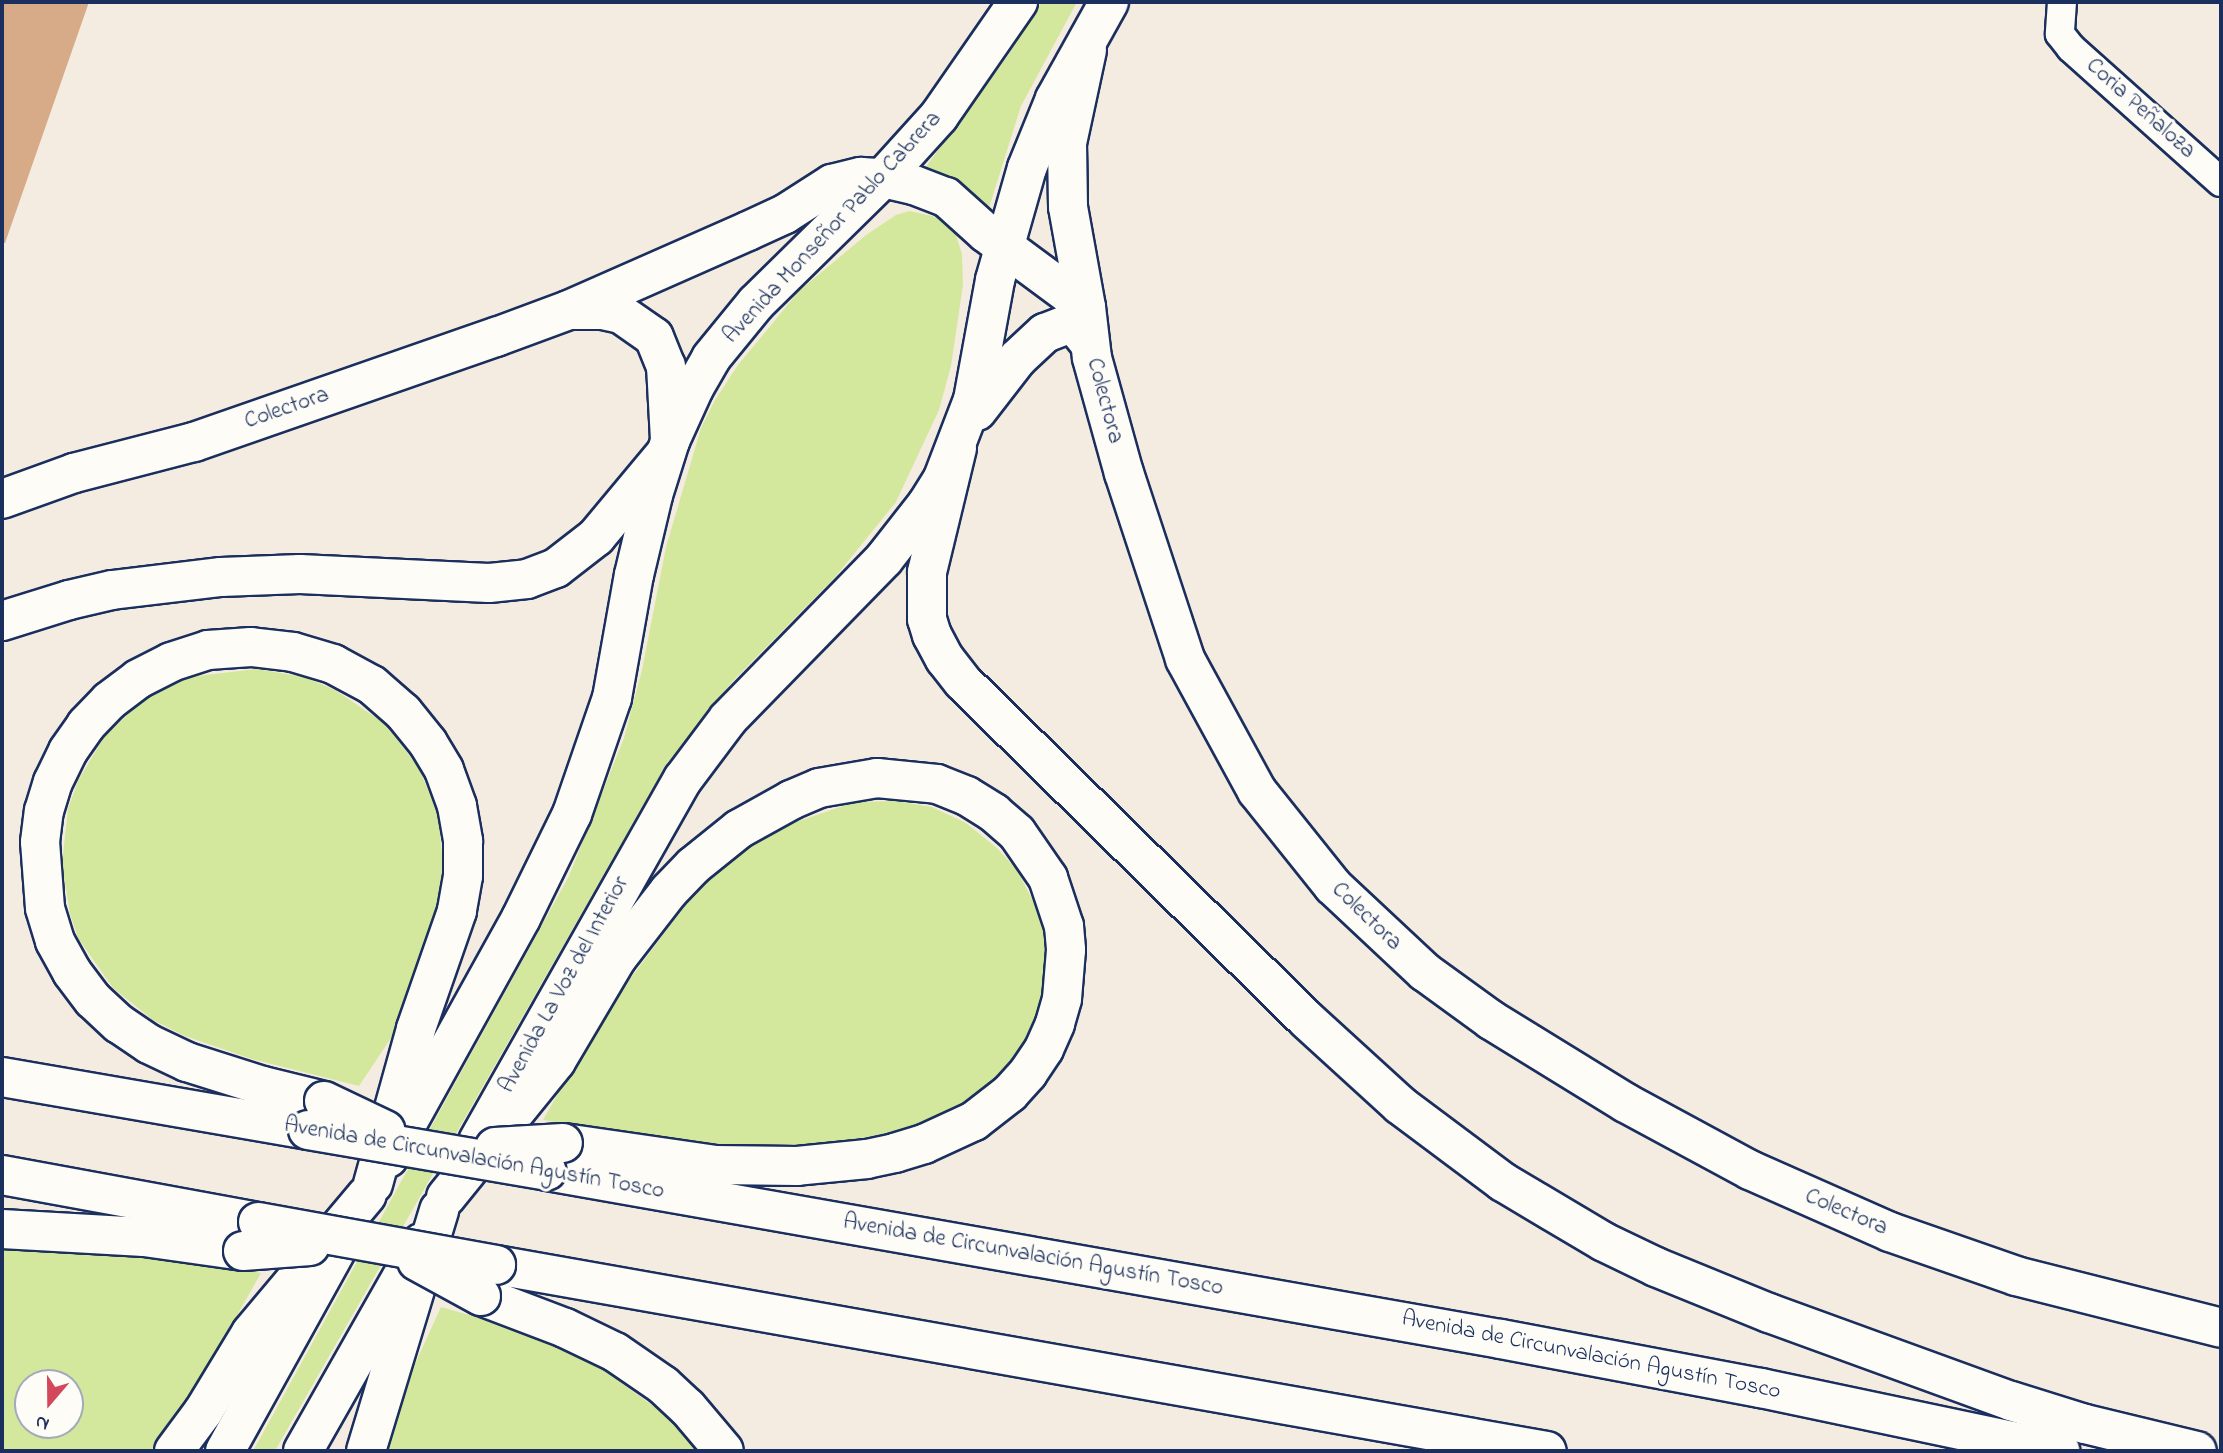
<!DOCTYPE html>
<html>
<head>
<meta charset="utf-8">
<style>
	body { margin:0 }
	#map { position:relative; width:2223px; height:1453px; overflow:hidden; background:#f5ece1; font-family:"Indie Flower",sans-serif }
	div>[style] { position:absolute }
	.green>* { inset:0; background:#d3e89c }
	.building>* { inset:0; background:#d7aa88 }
	.roads { filter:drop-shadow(2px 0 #1b2f5e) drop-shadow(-2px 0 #1b2f5e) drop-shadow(0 2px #1b2f5e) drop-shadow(0 -2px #1b2f5e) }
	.street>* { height:28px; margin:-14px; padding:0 14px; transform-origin:14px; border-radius:14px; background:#fdfcf7 }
	.secondary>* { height:38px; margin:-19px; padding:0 19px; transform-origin:19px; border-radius:19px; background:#fdfcf7 }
	.primary>* { height:38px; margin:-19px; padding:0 19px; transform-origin:19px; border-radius:19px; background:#fdfcf7 }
	.highway>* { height:38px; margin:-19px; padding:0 19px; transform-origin:19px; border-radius:19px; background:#fdfcf7 }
	.bridges { filter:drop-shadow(2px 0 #1b2f5e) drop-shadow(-2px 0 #1b2f5e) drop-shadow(0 2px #1b2f5e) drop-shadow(0 -2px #1b2f5e) }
	.highway-bridge>* { height:38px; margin:-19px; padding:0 19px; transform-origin:19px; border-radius:19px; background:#fdfcf7 }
	span { translate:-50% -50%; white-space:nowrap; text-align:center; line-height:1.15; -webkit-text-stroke:6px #fdfcf7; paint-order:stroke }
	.street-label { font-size:23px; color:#1b2f5e }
	.frame { position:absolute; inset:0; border:4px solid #1b2f5e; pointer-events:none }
	.north { position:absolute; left:14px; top:1369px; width:70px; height:70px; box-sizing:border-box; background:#fdfcf7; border:2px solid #a3aaba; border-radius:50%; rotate:200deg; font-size:19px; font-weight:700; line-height:28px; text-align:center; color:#1b2f5e }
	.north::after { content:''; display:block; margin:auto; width:24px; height:32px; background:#d1495b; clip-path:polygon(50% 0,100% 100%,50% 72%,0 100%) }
</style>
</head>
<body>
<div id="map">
	<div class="green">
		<i style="clip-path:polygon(1042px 2px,1077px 2px,1021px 106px,987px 214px,922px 172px,1007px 57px)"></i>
		<i style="clip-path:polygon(909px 211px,946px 219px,955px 232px,962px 254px,963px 285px,951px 366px,939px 410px,896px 502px,836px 576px,731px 683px,666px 765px,275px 1451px,253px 1451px,569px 876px,624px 738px,642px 670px,666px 547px,701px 428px,715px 400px,738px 365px,799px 291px,866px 235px,896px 215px)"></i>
		<i style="clip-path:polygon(257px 669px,304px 677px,335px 690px,384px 723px,419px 768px,438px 815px,443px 864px,436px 915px,393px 1035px,359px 1086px,252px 1059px,185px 1036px,153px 1020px,113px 988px,78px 938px,70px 914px,62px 864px,68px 809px,78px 781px,104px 737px,142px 701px,189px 677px)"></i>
		<i style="clip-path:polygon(895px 801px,932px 807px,966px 823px,997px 848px,1017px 870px,1034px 903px,1044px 933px,1046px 969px,1040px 1008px,1028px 1037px,1011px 1062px,989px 1085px,966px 1103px,902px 1131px,818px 1145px,729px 1148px,543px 1120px,601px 1018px,695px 892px,751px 843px,781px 827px,855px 802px)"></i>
		<i style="clip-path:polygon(evenodd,2px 1249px,101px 1252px,213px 1263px,261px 1273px,195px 1390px,151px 1451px,2px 1451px,2px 1249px,28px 1383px,70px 1383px,70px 1425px,28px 1425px,28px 1383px)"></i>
		<i style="clip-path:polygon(441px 1307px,524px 1331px,602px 1369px,663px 1413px,699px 1451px,387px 1451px,415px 1364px)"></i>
	</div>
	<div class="building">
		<i style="clip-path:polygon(2px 2px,89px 2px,5px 243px,2px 243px)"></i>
	</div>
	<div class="roads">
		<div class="street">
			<i style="left:2062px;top:2px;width:32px;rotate:94deg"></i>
			<i style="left:2060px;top:34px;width:18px;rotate:52deg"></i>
			<i style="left:2071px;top:48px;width:201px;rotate:41.8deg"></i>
		</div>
		<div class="secondary">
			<i style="left:1087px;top:50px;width:95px;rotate:102.1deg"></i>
			<i style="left:1067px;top:143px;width:64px;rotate:89.1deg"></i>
			<i style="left:1068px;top:207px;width:102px;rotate:79.8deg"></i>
			<i style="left:1086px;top:307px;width:51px;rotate:83.3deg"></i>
			<i style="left:1092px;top:358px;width:119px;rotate:74.5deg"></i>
			<i style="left:1124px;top:473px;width:196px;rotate:71.8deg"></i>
			<i style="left:1185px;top:659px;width:150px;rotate:61.4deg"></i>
			<i style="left:1257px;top:791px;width:122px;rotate:51.3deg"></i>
			<i style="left:1333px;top:886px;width:126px;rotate:43.1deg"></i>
			<i style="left:1425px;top:972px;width:82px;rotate:36deg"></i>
			<i style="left:1491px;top:1020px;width:158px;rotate:31.6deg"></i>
			<i style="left:1626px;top:1103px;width:141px;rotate:28.4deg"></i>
			<i style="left:1750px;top:1170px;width:153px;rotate:23.9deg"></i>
			<i style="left:1890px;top:1232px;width:133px;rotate:19.2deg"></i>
			<i style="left:2016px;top:1276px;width:211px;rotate:14.2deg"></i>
			<i style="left:571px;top:310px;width:31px"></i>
			<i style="left:602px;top:310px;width:19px;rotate:12deg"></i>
			<i style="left:621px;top:314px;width:40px;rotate:34.9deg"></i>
			<i style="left:654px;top:337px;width:31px;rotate:68deg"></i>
			<i style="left:666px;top:366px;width:75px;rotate:86.9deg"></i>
			<i style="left:2px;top:499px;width:77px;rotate:-19.9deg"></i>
			<i style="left:74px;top:473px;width:124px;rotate:-14.5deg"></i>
			<i style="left:194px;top:442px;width:320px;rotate:-19.2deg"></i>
			<i style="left:496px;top:337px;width:78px;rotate:-20.3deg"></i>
			<i style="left:569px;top:310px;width:196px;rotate:-23.8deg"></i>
			<i style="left:748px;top:231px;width:41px;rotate:-24.7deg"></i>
			<i style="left:785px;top:214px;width:56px;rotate:-32.6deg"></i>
			<i style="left:832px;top:184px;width:30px;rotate:-14deg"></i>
			<i style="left:861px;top:177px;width:22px;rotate:3deg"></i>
		</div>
		<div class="primary">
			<i style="left:883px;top:178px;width:32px;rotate:13deg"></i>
			<i style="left:914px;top:185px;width:34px;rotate:21deg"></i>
			<i style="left:946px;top:197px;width:54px;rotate:42deg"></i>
			<i style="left:986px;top:233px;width:124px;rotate:36.5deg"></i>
			<i style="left:977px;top:411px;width:67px;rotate:-52.3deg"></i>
			<i style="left:1018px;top:358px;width:37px;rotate:-43deg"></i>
			<i style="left:1045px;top:333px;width:25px;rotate:-21deg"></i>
			<i style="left:1068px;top:324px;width:13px;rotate:29deg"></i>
			<i style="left:1079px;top:330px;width:16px;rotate:52deg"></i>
			<i style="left:478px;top:1141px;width:416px;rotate:-60.5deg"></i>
			<i style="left:683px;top:779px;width:75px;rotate:-53.1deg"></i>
			<i style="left:728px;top:719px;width:223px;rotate:-45.7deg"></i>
			<i style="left:884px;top:559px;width:70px;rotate:-52deg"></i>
			<i style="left:927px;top:504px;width:31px;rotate:-58deg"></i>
			<i style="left:943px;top:478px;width:84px;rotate:-69deg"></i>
			<i style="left:973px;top:400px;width:122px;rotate:-79.6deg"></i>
			<i style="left:995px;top:280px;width:116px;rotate:-74.1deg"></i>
			<i style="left:1027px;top:168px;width:74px;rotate:-67.9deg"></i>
			<i style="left:1055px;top:99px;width:111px;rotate:-60.9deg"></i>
			<i style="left:388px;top:1158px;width:274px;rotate:-61deg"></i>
			<i style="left:521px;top:918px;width:116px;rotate:-63.9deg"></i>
			<i style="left:572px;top:814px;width:123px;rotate:-71deg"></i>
			<i style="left:612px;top:698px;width:125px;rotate:-79.9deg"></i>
			<i style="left:634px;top:575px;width:82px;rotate:-76.6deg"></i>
			<i style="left:653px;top:495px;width:57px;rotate:-72.5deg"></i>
			<i style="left:670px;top:441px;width:58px;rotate:-65.6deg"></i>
			<i style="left:694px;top:388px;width:34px;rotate:-60deg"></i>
			<i style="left:711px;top:358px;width:71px;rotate:-50.7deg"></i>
			<i style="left:756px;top:303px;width:178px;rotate:-44.5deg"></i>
			<i style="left:883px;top:178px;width:84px;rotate:-47.9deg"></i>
			<i style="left:939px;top:116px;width:139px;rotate:-55.3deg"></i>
			<i style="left:225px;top:1451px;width:244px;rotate:-61deg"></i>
			<i style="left:303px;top:1451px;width:239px;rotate:-60.4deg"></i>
		</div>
		<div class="highway">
			<i style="left:957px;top:448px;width:128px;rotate:103.6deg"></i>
			<i style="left:927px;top:572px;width:47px;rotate:90deg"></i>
			<i style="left:927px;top:619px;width:17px;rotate:73deg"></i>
			<i style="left:932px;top:635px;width:27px;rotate:62deg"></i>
			<i style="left:945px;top:659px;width:29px;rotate:52deg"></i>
			<i style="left:963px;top:682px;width:482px;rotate:44.5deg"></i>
			<i style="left:1307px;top:1020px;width:126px;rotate:42.4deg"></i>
			<i style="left:1400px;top:1105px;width:129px;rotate:36.8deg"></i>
			<i style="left:1503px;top:1182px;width:117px;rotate:30.7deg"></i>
			<i style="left:1604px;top:1242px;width:58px;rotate:25.7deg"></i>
			<i style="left:1656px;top:1267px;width:122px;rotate:22.2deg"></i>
			<i style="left:1769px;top:1313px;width:258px;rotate:20deg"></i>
			<i style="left:2011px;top:1401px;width:77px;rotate:17.3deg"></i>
			<i style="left:2085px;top:1424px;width:115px;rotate:13.6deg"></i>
			<i style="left:2px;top:621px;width:70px;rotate:-17.4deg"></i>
			<i style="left:69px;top:600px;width:44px;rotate:-13.1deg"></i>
			<i style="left:112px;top:590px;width:110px;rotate:-6.8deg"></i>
			<i style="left:221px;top:577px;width:79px;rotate:-2.2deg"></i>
			<i style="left:300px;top:574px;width:189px;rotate:2.7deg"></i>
			<i style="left:489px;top:583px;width:38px;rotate:-6deg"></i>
			<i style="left:527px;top:579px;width:31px;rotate:-21deg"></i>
			<i style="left:556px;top:568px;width:51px;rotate:-37.8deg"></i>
			<i style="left:596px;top:537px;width:109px;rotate:-50.2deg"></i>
			<i style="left:2px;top:1077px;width:311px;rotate:9.8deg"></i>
			<i style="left:324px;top:1101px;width:63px;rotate:-166.2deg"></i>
			<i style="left:263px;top:1086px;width:80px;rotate:-162.5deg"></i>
			<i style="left:187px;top:1062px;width:42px;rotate:-154.7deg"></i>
			<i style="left:149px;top:1044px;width:36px;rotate:-146deg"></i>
			<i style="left:119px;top:1024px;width:35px;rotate:-137deg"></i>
			<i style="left:93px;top:1000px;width:35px;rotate:-127deg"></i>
			<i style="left:72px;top:972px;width:35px;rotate:-119deg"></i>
			<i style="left:55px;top:941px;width:34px;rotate:-107deg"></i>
			<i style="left:45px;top:908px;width:66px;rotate:-94.3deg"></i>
			<i style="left:40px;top:842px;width:31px;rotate:-83deg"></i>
			<i style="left:44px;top:811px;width:30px;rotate:-73deg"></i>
			<i style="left:53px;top:782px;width:34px;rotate:-64deg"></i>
			<i style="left:68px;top:751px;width:32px;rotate:-55deg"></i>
			<i style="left:86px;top:725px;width:33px;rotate:-46deg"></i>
			<i style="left:109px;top:701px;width:36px;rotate:-37deg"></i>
			<i style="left:138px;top:679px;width:37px;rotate:-27deg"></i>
			<i style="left:171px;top:662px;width:39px;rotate:-18deg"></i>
			<i style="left:208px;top:650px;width:43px;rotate:-4deg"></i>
			<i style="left:251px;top:647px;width:42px;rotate:6.8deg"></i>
			<i style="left:293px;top:652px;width:42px;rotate:16.7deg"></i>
			<i style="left:333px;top:664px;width:44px;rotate:28.3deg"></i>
			<i style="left:372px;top:685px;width:41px;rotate:41.1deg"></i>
			<i style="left:403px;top:712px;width:40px;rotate:51deg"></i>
			<i style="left:428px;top:743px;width:31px;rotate:59deg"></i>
			<i style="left:444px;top:770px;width:38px;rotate:70deg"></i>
			<i style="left:457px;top:806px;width:36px;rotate:80deg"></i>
			<i style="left:463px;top:841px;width:35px;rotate:90deg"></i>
			<i style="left:463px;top:876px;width:36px;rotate:100deg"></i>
			<i style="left:457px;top:911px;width:125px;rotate:109.2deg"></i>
			<i style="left:416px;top:1029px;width:161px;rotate:105.5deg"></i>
			<i style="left:547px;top:1171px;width:969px;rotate:9.99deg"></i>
			<i style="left:1501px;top:1339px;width:265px;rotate:10.7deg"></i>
			<i style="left:1761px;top:1388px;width:306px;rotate:11.9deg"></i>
			<i style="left:2px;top:1175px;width:260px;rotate:10.4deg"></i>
			<i style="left:446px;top:1197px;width:175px;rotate:-51deg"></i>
			<i style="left:556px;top:1061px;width:120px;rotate:-59.4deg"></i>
			<i style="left:617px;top:958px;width:85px;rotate:-52.2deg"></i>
			<i style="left:669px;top:891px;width:35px;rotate:-46deg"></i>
			<i style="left:693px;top:866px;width:59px;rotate:-38.8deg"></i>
			<i style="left:739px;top:829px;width:60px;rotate:-29.1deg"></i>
			<i style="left:791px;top:800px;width:30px;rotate:-23deg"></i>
			<i style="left:819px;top:788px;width:59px;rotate:-9.8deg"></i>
			<i style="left:877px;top:778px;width:60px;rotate:5.7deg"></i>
			<i style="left:937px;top:784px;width:32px;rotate:22deg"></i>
			<i style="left:967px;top:796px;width:32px;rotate:32deg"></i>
			<i style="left:994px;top:813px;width:30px;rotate:41deg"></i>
			<i style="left:1017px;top:833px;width:55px;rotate:55.4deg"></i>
			<i style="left:1048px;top:878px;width:51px;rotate:71.6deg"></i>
			<i style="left:1064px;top:926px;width:24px;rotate:85deg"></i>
			<i style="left:1066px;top:950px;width:49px;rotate:94.7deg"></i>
			<i style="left:1062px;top:999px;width:26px;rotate:106deg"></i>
			<i style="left:1055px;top:1024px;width:27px;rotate:114deg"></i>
			<i style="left:1044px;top:1049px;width:29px;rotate:124deg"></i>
			<i style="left:1028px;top:1073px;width:27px;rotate:132deg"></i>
			<i style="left:1010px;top:1093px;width:46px;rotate:142.1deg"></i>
			<i style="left:974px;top:1121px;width:55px;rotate:155.3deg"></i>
			<i style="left:924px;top:1144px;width:30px;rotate:163deg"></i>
			<i style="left:895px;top:1153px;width:29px;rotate:168deg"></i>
			<i style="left:867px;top:1159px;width:70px;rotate:174.3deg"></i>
			<i style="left:797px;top:1166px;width:81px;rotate:-179.3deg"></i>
			<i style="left:716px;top:1165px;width:155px;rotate:-171.8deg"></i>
			<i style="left:2px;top:1229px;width:142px;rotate:3.2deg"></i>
			<i style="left:144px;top:1237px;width:100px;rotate:8deg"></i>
			<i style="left:496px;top:1265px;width:1067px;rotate:10.04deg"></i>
			<i style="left:481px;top:1296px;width:90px;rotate:20.9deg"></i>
			<i style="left:565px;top:1328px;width:55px;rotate:25.6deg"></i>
			<i style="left:615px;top:1352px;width:58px;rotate:34.5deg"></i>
			<i style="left:663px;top:1385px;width:33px;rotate:43deg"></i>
			<i style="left:687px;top:1407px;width:57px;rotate:49.9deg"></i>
			<i style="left:174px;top:1451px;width:49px;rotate:-53.4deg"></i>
			<i style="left:203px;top:1412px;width:92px;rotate:-58.7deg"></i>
			<i style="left:251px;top:1333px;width:180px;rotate:-50deg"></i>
			<i style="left:366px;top:1451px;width:252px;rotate:-73.1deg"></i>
		</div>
	</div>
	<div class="bridges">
		<div class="highway-bridge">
			<i style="left:324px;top:1101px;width:68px;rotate:25.4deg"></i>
			<i style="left:308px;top:1130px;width:242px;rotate:9.7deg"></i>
			<i style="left:495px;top:1147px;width:68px;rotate:-3.4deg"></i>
			<i style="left:258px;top:1222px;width:242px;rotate:10.2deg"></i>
			<i style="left:243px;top:1251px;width:67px;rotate:-4.3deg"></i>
			<i style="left:417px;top:1261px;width:73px;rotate:28.7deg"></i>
		</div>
	</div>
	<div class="street-label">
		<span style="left:2140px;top:109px;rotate:42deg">Coria Peñaloza</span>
		<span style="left:833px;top:228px;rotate:-47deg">Avenida Monseñor Pablo Cabrera</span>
		<span style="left:1104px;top:401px;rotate:75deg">Colectora</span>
		<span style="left:287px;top:409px;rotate:-19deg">Colectora</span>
		<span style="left:1366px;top:917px;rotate:44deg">Colectora</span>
		<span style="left:565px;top:985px;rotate:-61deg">Avenida La Voz del Interior</span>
		<span style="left:474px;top:1159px;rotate:10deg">Avenida de Circunvalación Agustín Tosco</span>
		<span style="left:1846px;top:1213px;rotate:23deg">Colectora</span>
		<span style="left:1033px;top:1256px;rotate:10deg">Avenida de Circunvalación Agustín Tosco</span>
		<span style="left:1591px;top:1356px;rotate:11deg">Avenida de Circunvalación Agustín Tosco</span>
	</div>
	<div class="frame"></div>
	<div class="north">N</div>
</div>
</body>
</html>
